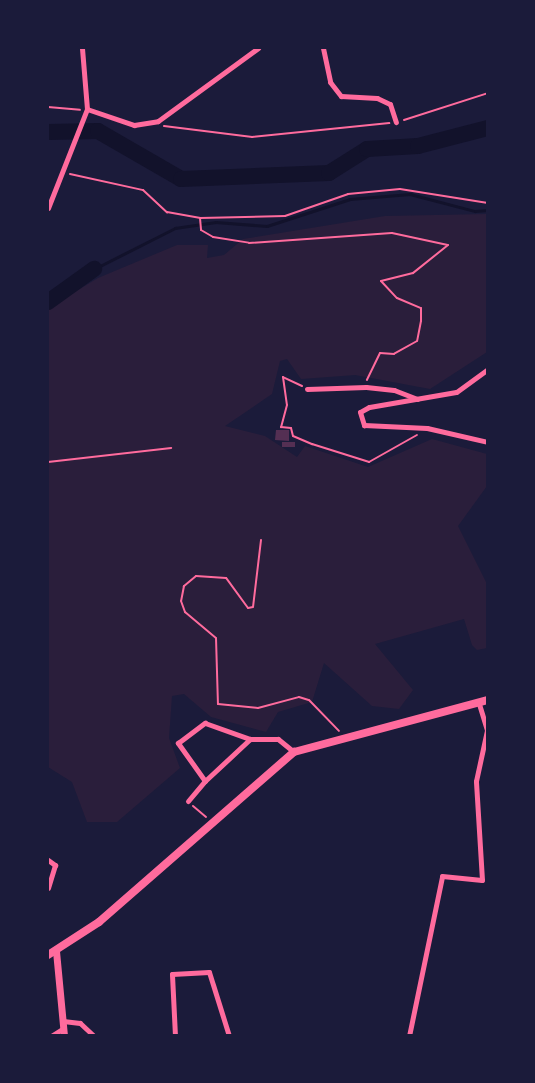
<!DOCTYPE html>
<html>
<head>
<meta charset="utf-8">
<style>
	body { margin:0 }
	#map { position:relative; width:535px; height:1083px; overflow:hidden; background:#1b1b3a; font-family:"Exo 2",sans-serif }
	div>[style] { position:absolute }
	.green>* { inset:0; background:#2a1e3b }
	.stream>* { height:2.5px; margin:-1.25px; padding:0 1.25px; transform-origin:1.25px; border-radius:1.25px; background:#12122b }
	.river>* { height:16px; margin:-8px; padding:0 8px; transform-origin:8px; border-radius:8px; background:#12122b }
	.building>* { inset:0; background:#542f53; transform-origin:0 0 }
	.path>* { height:2px; margin:-1px; padding:0 1px; transform-origin:1px; border-radius:1px; background:#ff6b9d }
	.minor>* { height:5px; margin:-2.5px; padding:0 2.5px; transform-origin:2.5px; border-radius:2.5px; background:#ff6b9d }
	.tertiary>* { height:7px; margin:-3.5px; padding:0 3.5px; transform-origin:3.5px; border-radius:3.5px; background:#ff6b9d }
	.secondary>* { height:8px; margin:-4px; padding:0 4px; transform-origin:4px; border-radius:4px; background:#ff6b9d }
	span { translate:-50% -50%; white-space:nowrap; text-align:center; line-height:1.15; -webkit-text-stroke:5px #1b1b3a; paint-order:stroke }
	.frame { position:absolute; inset:0; border:49px solid #1b1b3a; pointer-events:none }
</style>
</head>
<body>
<div id="map">
	<div class="green">
		<i style="clip-path:polygon(487px 214px,487px 352px,430px 389px,355px 375px,301px 379px,287px 359px,280px 361px,272px 394px,225px 426px,265px 436px,297px 457px,305px 446px,368px 467px,432px 439px,487px 454px,487px 486px,458px 526px,487px 584px,487px 648px,477px 650px,472px 645px,464px 619px,375px 644px,413px 690px,399px 709px,372px 706px,324px 663px,312px 702px,278px 712px,266px 732px,211px 717px,184px 694px,172px 696px,169px 738px,180px 768px,117px 822px,87px 822px,72px 782px,48px 767px,48px 308px,98px 278px,177px 245px,208px 245px,207px 258px,224px 255px,243px 239px,385px 216px)"></i>
	</div>
	<div class="stream">
		<i style="left:94px;top:269px;width:91px;rotate:-26.8deg"></i>
		<i style="left:175px;top:228px;width:41px;rotate:-8.3deg"></i>
		<i style="left:216px;top:222px;width:51px;rotate:4.5deg"></i>
		<i style="left:267px;top:226px;width:87px;rotate:-18deg"></i>
		<i style="left:350px;top:199px;width:60px;rotate:-4.8deg"></i>
		<i style="left:410px;top:194px;width:67px;rotate:14.7deg"></i>
		<i style="left:475px;top:211px;width:13px;rotate:-4deg"></i>
	</div>
	<div class="river">
		<i style="left:48px;top:132px;width:50px;rotate:-1.1deg"></i>
		<i style="left:98px;top:131px;width:96px;rotate:30deg"></i>
		<i style="left:181px;top:179px;width:148px;rotate:-2.3deg"></i>
		<i style="left:329px;top:173px;width:45px;rotate:-32.3deg"></i>
		<i style="left:367px;top:149px;width:51px;rotate:-3.4deg"></i>
		<i style="left:418px;top:146px;width:72px;rotate:-14.4deg"></i>
		<i style="left:48px;top:302px;width:57px;rotate:-35.7deg"></i>
	</div>
	<div class="building">
		<i style="clip-path:polygon(276px 430px,289px 430px,289px 441px,275px 440px)"></i>
		<i style="left:282px;top:442px;width:13px;height:5px"></i>
	</div>
	<div class="path">
		<i style="left:48px;top:107px;width:32px;rotate:5deg"></i>
		<i style="left:404px;top:120px;width:88px;rotate:-17.8deg"></i>
		<i style="left:164px;top:126px;width:89px;rotate:7.1deg"></i>
		<i style="left:252px;top:137px;width:138px;rotate:-5.8deg"></i>
		<i style="left:70px;top:174px;width:75px;rotate:12.4deg"></i>
		<i style="left:143px;top:190px;width:33px;rotate:43deg"></i>
		<i style="left:167px;top:212px;width:34px;rotate:10deg"></i>
		<i style="left:200px;top:218px;width:85px;rotate:-1.3deg"></i>
		<i style="left:285px;top:216px;width:67px;rotate:-19.2deg"></i>
		<i style="left:348px;top:194px;width:52px;rotate:-5.5deg"></i>
		<i style="left:400px;top:189px;width:89px;rotate:9deg"></i>
		<i style="left:200px;top:218px;width:12px;rotate:85deg"></i>
		<i style="left:201px;top:230px;width:14px;rotate:30deg"></i>
		<i style="left:213px;top:237px;width:36px;rotate:9deg"></i>
		<i style="left:249px;top:243px;width:143px;rotate:-4deg"></i>
		<i style="left:392px;top:233px;width:57px;rotate:12.1deg"></i>
		<i style="left:448px;top:245px;width:45px;rotate:141.3deg"></i>
		<i style="left:413px;top:273px;width:33px;rotate:166deg"></i>
		<i style="left:381px;top:281px;width:23px;rotate:47deg"></i>
		<i style="left:397px;top:298px;width:26px;rotate:23deg"></i>
		<i style="left:421px;top:308px;width:13px;rotate:90deg"></i>
		<i style="left:421px;top:321px;width:20px;rotate:101deg"></i>
		<i style="left:417px;top:341px;width:26px;rotate:151deg"></i>
		<i style="left:394px;top:354px;width:14px;rotate:-176deg"></i>
		<i style="left:380px;top:353px;width:30px;rotate:116deg"></i>
		<i style="left:302px;top:386px;width:21px;rotate:-155deg"></i>
		<i style="left:283px;top:377px;width:28px;rotate:82deg"></i>
		<i style="left:287px;top:405px;width:23px;rotate:105deg"></i>
		<i style="left:281px;top:427px;width:10px;rotate:6deg"></i>
		<i style="left:291px;top:428px;width:8px;rotate:76deg"></i>
		<i style="left:293px;top:436px;width:21px;rotate:23deg"></i>
		<i style="left:312px;top:444px;width:60px;rotate:17.5deg"></i>
		<i style="left:369px;top:462px;width:55px;rotate:-29.4deg"></i>
		<i style="left:48px;top:462px;width:124px;rotate:-6.5deg"></i>
		<i style="left:261px;top:540px;width:67px;rotate:96.8deg"></i>
		<i style="left:253px;top:607px;width:5px;rotate:169deg"></i>
		<i style="left:248px;top:608px;width:37px;rotate:-126deg"></i>
		<i style="left:226px;top:578px;width:30px;rotate:-176deg"></i>
		<i style="left:196px;top:576px;width:16px;rotate:140deg"></i>
		<i style="left:184px;top:586px;width:15px;rotate:101deg"></i>
		<i style="left:181px;top:601px;width:12px;rotate:70deg"></i>
		<i style="left:185px;top:612px;width:40px;rotate:40deg"></i>
		<i style="left:216px;top:638px;width:66px;rotate:88.3deg"></i>
		<i style="left:218px;top:704px;width:40px;rotate:5.7deg"></i>
		<i style="left:258px;top:708px;width:42px;rotate:-15deg"></i>
		<i style="left:299px;top:697px;width:10px;rotate:17deg"></i>
		<i style="left:309px;top:700px;width:43px;rotate:45.9deg"></i>
		<i style="left:193px;top:806px;width:17px;rotate:40deg"></i>
	</div>
	<div class="minor">
		<i style="left:323px;top:48px;width:35px;rotate:78deg"></i>
		<i style="left:330px;top:82px;width:18px;rotate:52deg"></i>
		<i style="left:341px;top:96px;width:36px;rotate:3deg"></i>
		<i style="left:377px;top:98px;width:14px;rotate:25deg"></i>
		<i style="left:390px;top:104px;width:19px;rotate:72deg"></i>
		<i style="left:87px;top:109px;width:50px;rotate:18.8deg"></i>
		<i style="left:134px;top:125px;width:24px;rotate:-9deg"></i>
		<i style="left:158px;top:121px;width:124px;rotate:-36.1deg"></i>
		<i style="left:48px;top:208px;width:106px;rotate:-68.5deg"></i>
		<i style="left:87px;top:109px;width:61px;rotate:-94.7deg"></i>
		<i style="left:488px;top:369px;width:39px;rotate:144deg"></i>
		<i style="left:456px;top:392px;width:88px;rotate:170.2deg"></i>
		<i style="left:369px;top:407px;width:10px;rotate:151deg"></i>
		<i style="left:360px;top:412px;width:14px;rotate:73deg"></i>
		<i style="left:364px;top:425px;width:63px;rotate:2.7deg"></i>
		<i style="left:427px;top:428px;width:63px;rotate:12.9deg"></i>
		<i style="left:307px;top:389px;width:59px;rotate:-1.9deg"></i>
		<i style="left:366px;top:387px;width:28px;rotate:6deg"></i>
		<i style="left:394px;top:390px;width:25px;rotate:21deg"></i>
		<i style="left:250px;top:739px;width:62px;rotate:137deg"></i>
		<i style="left:205px;top:781px;width:47px;rotate:-125.4deg"></i>
		<i style="left:178px;top:743px;width:34px;rotate:-37deg"></i>
		<i style="left:205px;top:723px;width:48px;rotate:19.6deg"></i>
		<i style="left:250px;top:739px;width:28px"></i>
		<i style="left:278px;top:739px;width:21px;rotate:39deg"></i>
		<i style="left:188px;top:801px;width:26px;rotate:-50deg"></i>
		<i style="left:48px;top:860px;width:9px;rotate:36deg"></i>
		<i style="left:55px;top:865px;width:24px;rotate:107deg"></i>
		<i style="left:63px;top:1021px;width:17px;rotate:7deg"></i>
		<i style="left:80px;top:1023px;width:19px;rotate:43deg"></i>
		<i style="left:51px;top:1036px;width:15px;rotate:-32deg"></i>
		<i style="left:175px;top:1036px;width:62px;rotate:-92.8deg"></i>
		<i style="left:172px;top:974px;width:37px;rotate:-3deg"></i>
		<i style="left:209px;top:972px;width:67px;rotate:72.6deg"></i>
		<i style="left:409px;top:1036px;width:163px;rotate:-78.3deg"></i>
		<i style="left:442px;top:876px;width:40px;rotate:5.7deg"></i>
		<i style="left:482px;top:880px;width:99px;rotate:-93.5deg"></i>
		<i style="left:476px;top:781px;width:52px;rotate:-77.8deg"></i>
		<i style="left:487px;top:730px;width:28px;rotate:-107deg"></i>
	</div>
	<div class="tertiary">
		<i style="left:56px;top:951px;width:85px;rotate:84.6deg"></i>
	</div>
	<div class="secondary">
		<i style="left:48px;top:955px;width:61px;rotate:-32.9deg"></i>
		<i style="left:99px;top:922px;width:259px;rotate:-41.1deg"></i>
		<i style="left:294px;top:752px;width:201px;rotate:-15deg"></i>
	</div>
	<div class="frame"></div>
</div>
</body>
</html>
